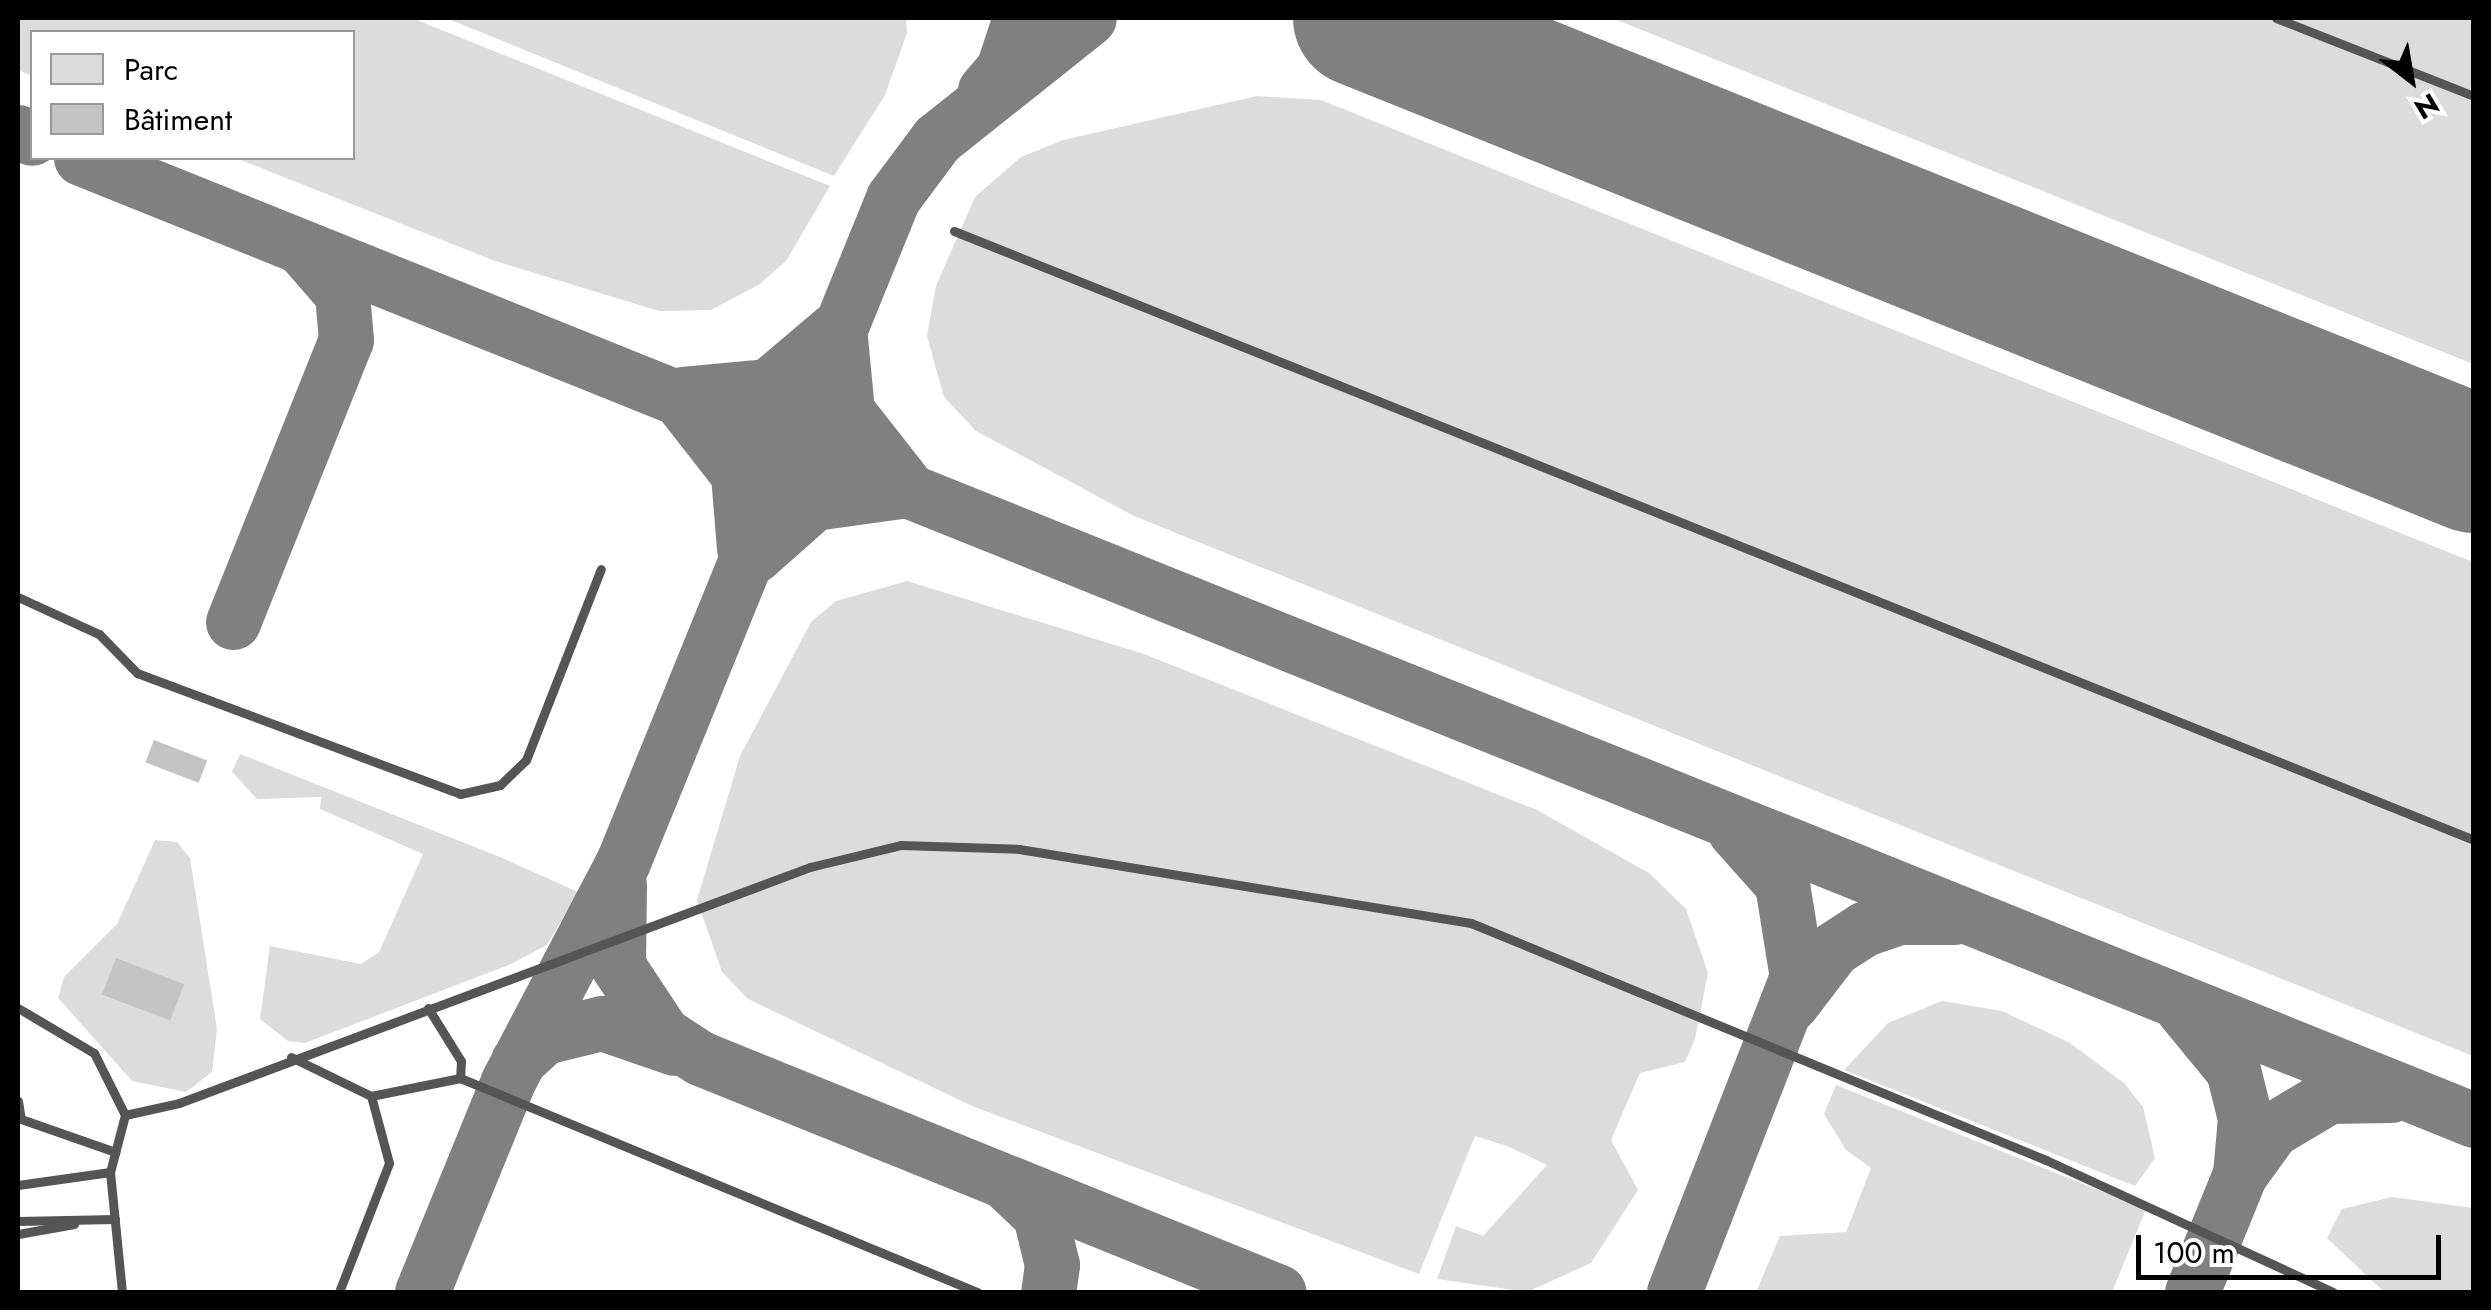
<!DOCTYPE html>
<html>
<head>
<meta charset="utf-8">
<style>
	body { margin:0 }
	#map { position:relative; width:2491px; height:1310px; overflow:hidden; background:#fff; font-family:Jost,sans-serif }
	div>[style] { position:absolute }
	.green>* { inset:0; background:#dcdcdc }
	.taxiway>* { height:55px; margin:-27.5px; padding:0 27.5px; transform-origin:27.5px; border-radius:27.5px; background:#808080 }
	.runway>* { height:138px; margin:-69px; padding:0 69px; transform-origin:69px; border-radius:69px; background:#808080 }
	.building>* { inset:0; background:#c4c4c4; transform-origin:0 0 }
	.service>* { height:9px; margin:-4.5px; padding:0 4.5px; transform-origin:4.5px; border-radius:4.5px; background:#555 }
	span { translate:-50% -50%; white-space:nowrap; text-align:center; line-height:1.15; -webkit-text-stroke:8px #fff; paint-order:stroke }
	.frame { position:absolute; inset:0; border:20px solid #000; pointer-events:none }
	.legend { position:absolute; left:30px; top:30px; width:325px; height:130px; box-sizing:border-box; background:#fff; border:2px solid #999; margin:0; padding:12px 18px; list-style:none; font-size:30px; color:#000 }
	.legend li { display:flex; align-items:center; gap:20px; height:50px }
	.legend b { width:50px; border:2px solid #999 }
	.north { position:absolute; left:2361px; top:30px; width:100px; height:100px; -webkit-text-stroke:8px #fff; paint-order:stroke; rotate:149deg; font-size:28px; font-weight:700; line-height:40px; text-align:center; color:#000 }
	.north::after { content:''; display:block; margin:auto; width:35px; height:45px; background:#000; clip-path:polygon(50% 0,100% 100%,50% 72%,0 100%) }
	.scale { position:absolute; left:2136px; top:1235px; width:305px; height:45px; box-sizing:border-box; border:5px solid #000; border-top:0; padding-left:12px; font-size:30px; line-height:35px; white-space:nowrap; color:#000; -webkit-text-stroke:8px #fff; paint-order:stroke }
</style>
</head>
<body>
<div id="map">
	<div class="green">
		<i style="clip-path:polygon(18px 18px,412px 18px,830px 186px,786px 261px,760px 284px,711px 310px,659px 311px,495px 261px,236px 158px,352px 158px,352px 32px,32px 32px,32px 76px,18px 70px)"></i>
		<i style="clip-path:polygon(446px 18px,906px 18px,907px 33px,885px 95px,834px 176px)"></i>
		<i style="clip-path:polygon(1612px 18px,2473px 18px,2473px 364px,2366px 321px)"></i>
		<i style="clip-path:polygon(1257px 96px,1321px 100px,2473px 562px,2473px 1056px,1134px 516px,976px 431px,944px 397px,927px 336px,936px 286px,975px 197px,1021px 157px,1063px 140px)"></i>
		<i style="clip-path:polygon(907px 581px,1144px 654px,1537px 810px,1649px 873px,1686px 909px,1708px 973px,1695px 1039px,1685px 1062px,1640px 1073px,1611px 1140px,1638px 1190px,1591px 1263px,1527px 1292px,1437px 1279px,1456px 1226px,1483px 1236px,1547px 1165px,1507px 1146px,1475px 1136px,1419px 1274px,972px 1106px,748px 999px,722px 972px,697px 900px,740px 756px,811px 622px,836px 601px)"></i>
		<i style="clip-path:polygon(240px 754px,500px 857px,578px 892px,547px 945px,511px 964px,305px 1043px,288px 1041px,260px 1019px,270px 946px,361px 964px,379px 952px,423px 854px,320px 809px,321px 797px,257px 799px,232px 772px)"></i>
		<i style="clip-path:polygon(155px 840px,177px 842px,190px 858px,217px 1029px,212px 1072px,186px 1092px,132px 1081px,58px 998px,64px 977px,117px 924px)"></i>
		<i style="clip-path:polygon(1942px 1001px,2002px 1011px,2070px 1043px,2125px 1084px,2143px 1107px,2155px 1158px,2135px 1186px,1844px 1070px,1888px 1023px)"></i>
		<i style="clip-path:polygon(1836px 1085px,2146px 1209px,2112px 1292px,1756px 1292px,1780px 1236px,1846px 1232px,1871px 1168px,1846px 1150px,1824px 1114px)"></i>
		<i style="clip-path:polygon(2392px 1197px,2473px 1208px,2473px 1292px,2384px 1292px,2327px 1238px,2342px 1209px)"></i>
	</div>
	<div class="taxiway">
		<i style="left:1387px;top:18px;width:33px;rotate:38deg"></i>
		<i style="left:985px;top:90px;width:28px;rotate:-49deg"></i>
		<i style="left:1003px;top:69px;width:54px;rotate:-71.6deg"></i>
		<i style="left:18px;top:132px;width:15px;rotate:23deg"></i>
		<i style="left:81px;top:158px;width:2579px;rotate:21.9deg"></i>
		<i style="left:840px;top:338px;width:73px;rotate:84.5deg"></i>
		<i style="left:847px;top:411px;width:94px;rotate:51.9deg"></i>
		<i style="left:683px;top:394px;width:85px;rotate:-5.4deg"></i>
		<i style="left:768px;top:386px;width:87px;rotate:-40.3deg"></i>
		<i style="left:684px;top:405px;width:88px;rotate:52deg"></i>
		<i style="left:738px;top:474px;width:74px;rotate:85.4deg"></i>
		<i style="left:754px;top:556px;width:80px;rotate:-41.5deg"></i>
		<i style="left:814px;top:503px;width:87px;rotate:-7.9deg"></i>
		<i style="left:233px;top:622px;width:304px;rotate:-68.2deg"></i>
		<i style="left:346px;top:340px;width:46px;rotate:-95deg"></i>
		<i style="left:342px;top:294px;width:61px;rotate:-131deg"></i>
		<i style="left:619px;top:884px;width:82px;rotate:90.7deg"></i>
		<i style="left:618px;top:966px;width:82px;rotate:56.5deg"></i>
		<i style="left:663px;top:1034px;width:44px;rotate:33deg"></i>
		<i style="left:700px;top:1058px;width:624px;rotate:22.01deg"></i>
		<i style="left:1791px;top:1004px;width:69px;rotate:-52.6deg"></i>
		<i style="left:1833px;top:949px;width:37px;rotate:-33deg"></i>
		<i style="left:1864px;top:929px;width:37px;rotate:-19deg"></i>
		<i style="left:1899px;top:917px;width:55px"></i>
		<i style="left:2182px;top:1008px;width:80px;rotate:50.6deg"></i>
		<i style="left:2233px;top:1070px;width:49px;rotate:76deg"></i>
		<i style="left:2245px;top:1118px;width:56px;rotate:95.1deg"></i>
		<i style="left:518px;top:1061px;width:35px;rotate:-43deg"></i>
		<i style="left:544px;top:1037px;width:60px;rotate:-13.6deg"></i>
		<i style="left:602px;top:1023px;width:76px;rotate:19.1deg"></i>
		<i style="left:1005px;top:1182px;width:48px;rotate:43.3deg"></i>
		<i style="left:1040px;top:1215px;width:51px;rotate:76.5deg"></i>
		<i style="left:1052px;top:1265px;width:27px;rotate:98deg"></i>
		<i style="left:422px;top:1292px;width:228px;rotate:-67.8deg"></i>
		<i style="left:508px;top:1081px;width:247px;rotate:-62.3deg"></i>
		<i style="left:623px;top:862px;width:717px;rotate:-67.87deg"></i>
		<i style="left:893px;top:198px;width:74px;rotate:-53.3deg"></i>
		<i style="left:937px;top:139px;width:194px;rotate:-38.5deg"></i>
		<i style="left:1674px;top:1292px;width:338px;rotate:-68.7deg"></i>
		<i style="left:1797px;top:977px;width:94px;rotate:-99.2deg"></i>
		<i style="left:1782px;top:884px;width:71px;rotate:-131.6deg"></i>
		<i style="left:2192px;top:1292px;width:127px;rotate:-67.9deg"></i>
		<i style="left:2240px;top:1174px;width:54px;rotate:-54deg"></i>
		<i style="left:2272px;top:1130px;width:66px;rotate:-30.8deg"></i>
		<i style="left:2329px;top:1096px;width:62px;rotate:-0.9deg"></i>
	</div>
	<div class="runway">
		<i style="left:1362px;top:18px;width:1198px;rotate:21.85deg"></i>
	</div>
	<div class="building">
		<i style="left:154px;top:740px;width:57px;height:24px;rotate:21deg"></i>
		<i style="left:116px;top:958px;width:73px;height:39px;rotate:21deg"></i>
	</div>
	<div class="service">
		<i style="left:2276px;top:18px;width:213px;rotate:21.5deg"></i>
		<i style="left:954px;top:231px;width:1637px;rotate:21.83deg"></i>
		<i style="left:18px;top:597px;width:89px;rotate:24.6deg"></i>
		<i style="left:99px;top:634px;width:54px;rotate:45.7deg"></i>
		<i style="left:137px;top:673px;width:345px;rotate:20.5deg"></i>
		<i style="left:460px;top:794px;width:41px;rotate:-12.7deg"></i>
		<i style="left:500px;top:785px;width:36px;rotate:-44deg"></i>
		<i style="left:526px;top:760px;width:205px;rotate:-68.6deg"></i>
		<i style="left:18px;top:1008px;width:88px;rotate:30.6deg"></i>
		<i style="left:94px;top:1053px;width:69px;rotate:63.4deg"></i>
		<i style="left:125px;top:1115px;width:59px;rotate:104.7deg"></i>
		<i style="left:110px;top:1172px;width:121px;rotate:84.3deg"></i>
		<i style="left:428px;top:1008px;width:62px;rotate:58.1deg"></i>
		<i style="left:461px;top:1061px;width:17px;rotate:93deg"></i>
		<i style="left:291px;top:1057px;width:89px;rotate:26deg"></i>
		<i style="left:371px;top:1096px;width:91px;rotate:-11.4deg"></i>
		<i style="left:460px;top:1078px;width:560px;rotate:22.49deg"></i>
		<i style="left:18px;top:1101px;width:18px;rotate:81deg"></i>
		<i style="left:21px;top:1119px;width:100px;rotate:19.3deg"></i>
		<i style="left:125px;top:1115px;width:55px;rotate:-12.5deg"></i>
		<i style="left:179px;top:1103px;width:674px;rotate:-20.51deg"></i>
		<i style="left:810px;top:867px;width:94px;rotate:-13.6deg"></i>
		<i style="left:901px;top:845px;width:118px;rotate:1.9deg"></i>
		<i style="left:1019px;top:849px;width:458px;rotate:9.3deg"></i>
		<i style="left:1471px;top:923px;width:622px;rotate:22.4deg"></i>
		<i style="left:2046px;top:1160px;width:316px;rotate:24.7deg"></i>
		<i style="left:18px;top:1185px;width:93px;rotate:-8deg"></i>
		<i style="left:18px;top:1221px;width:97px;rotate:-1.2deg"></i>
		<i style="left:18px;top:1234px;width:57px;rotate:-10.1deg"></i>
		<i style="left:339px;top:1292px;width:138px;rotate:-68.8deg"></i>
		<i style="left:389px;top:1163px;width:69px;rotate:-105deg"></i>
	</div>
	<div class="frame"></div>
	<ul class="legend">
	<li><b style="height:28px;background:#dcdcdc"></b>Parc</li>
	<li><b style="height:28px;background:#c4c4c4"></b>Bâtiment</li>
	</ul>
	<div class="north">N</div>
	<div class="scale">100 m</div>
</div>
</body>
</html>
